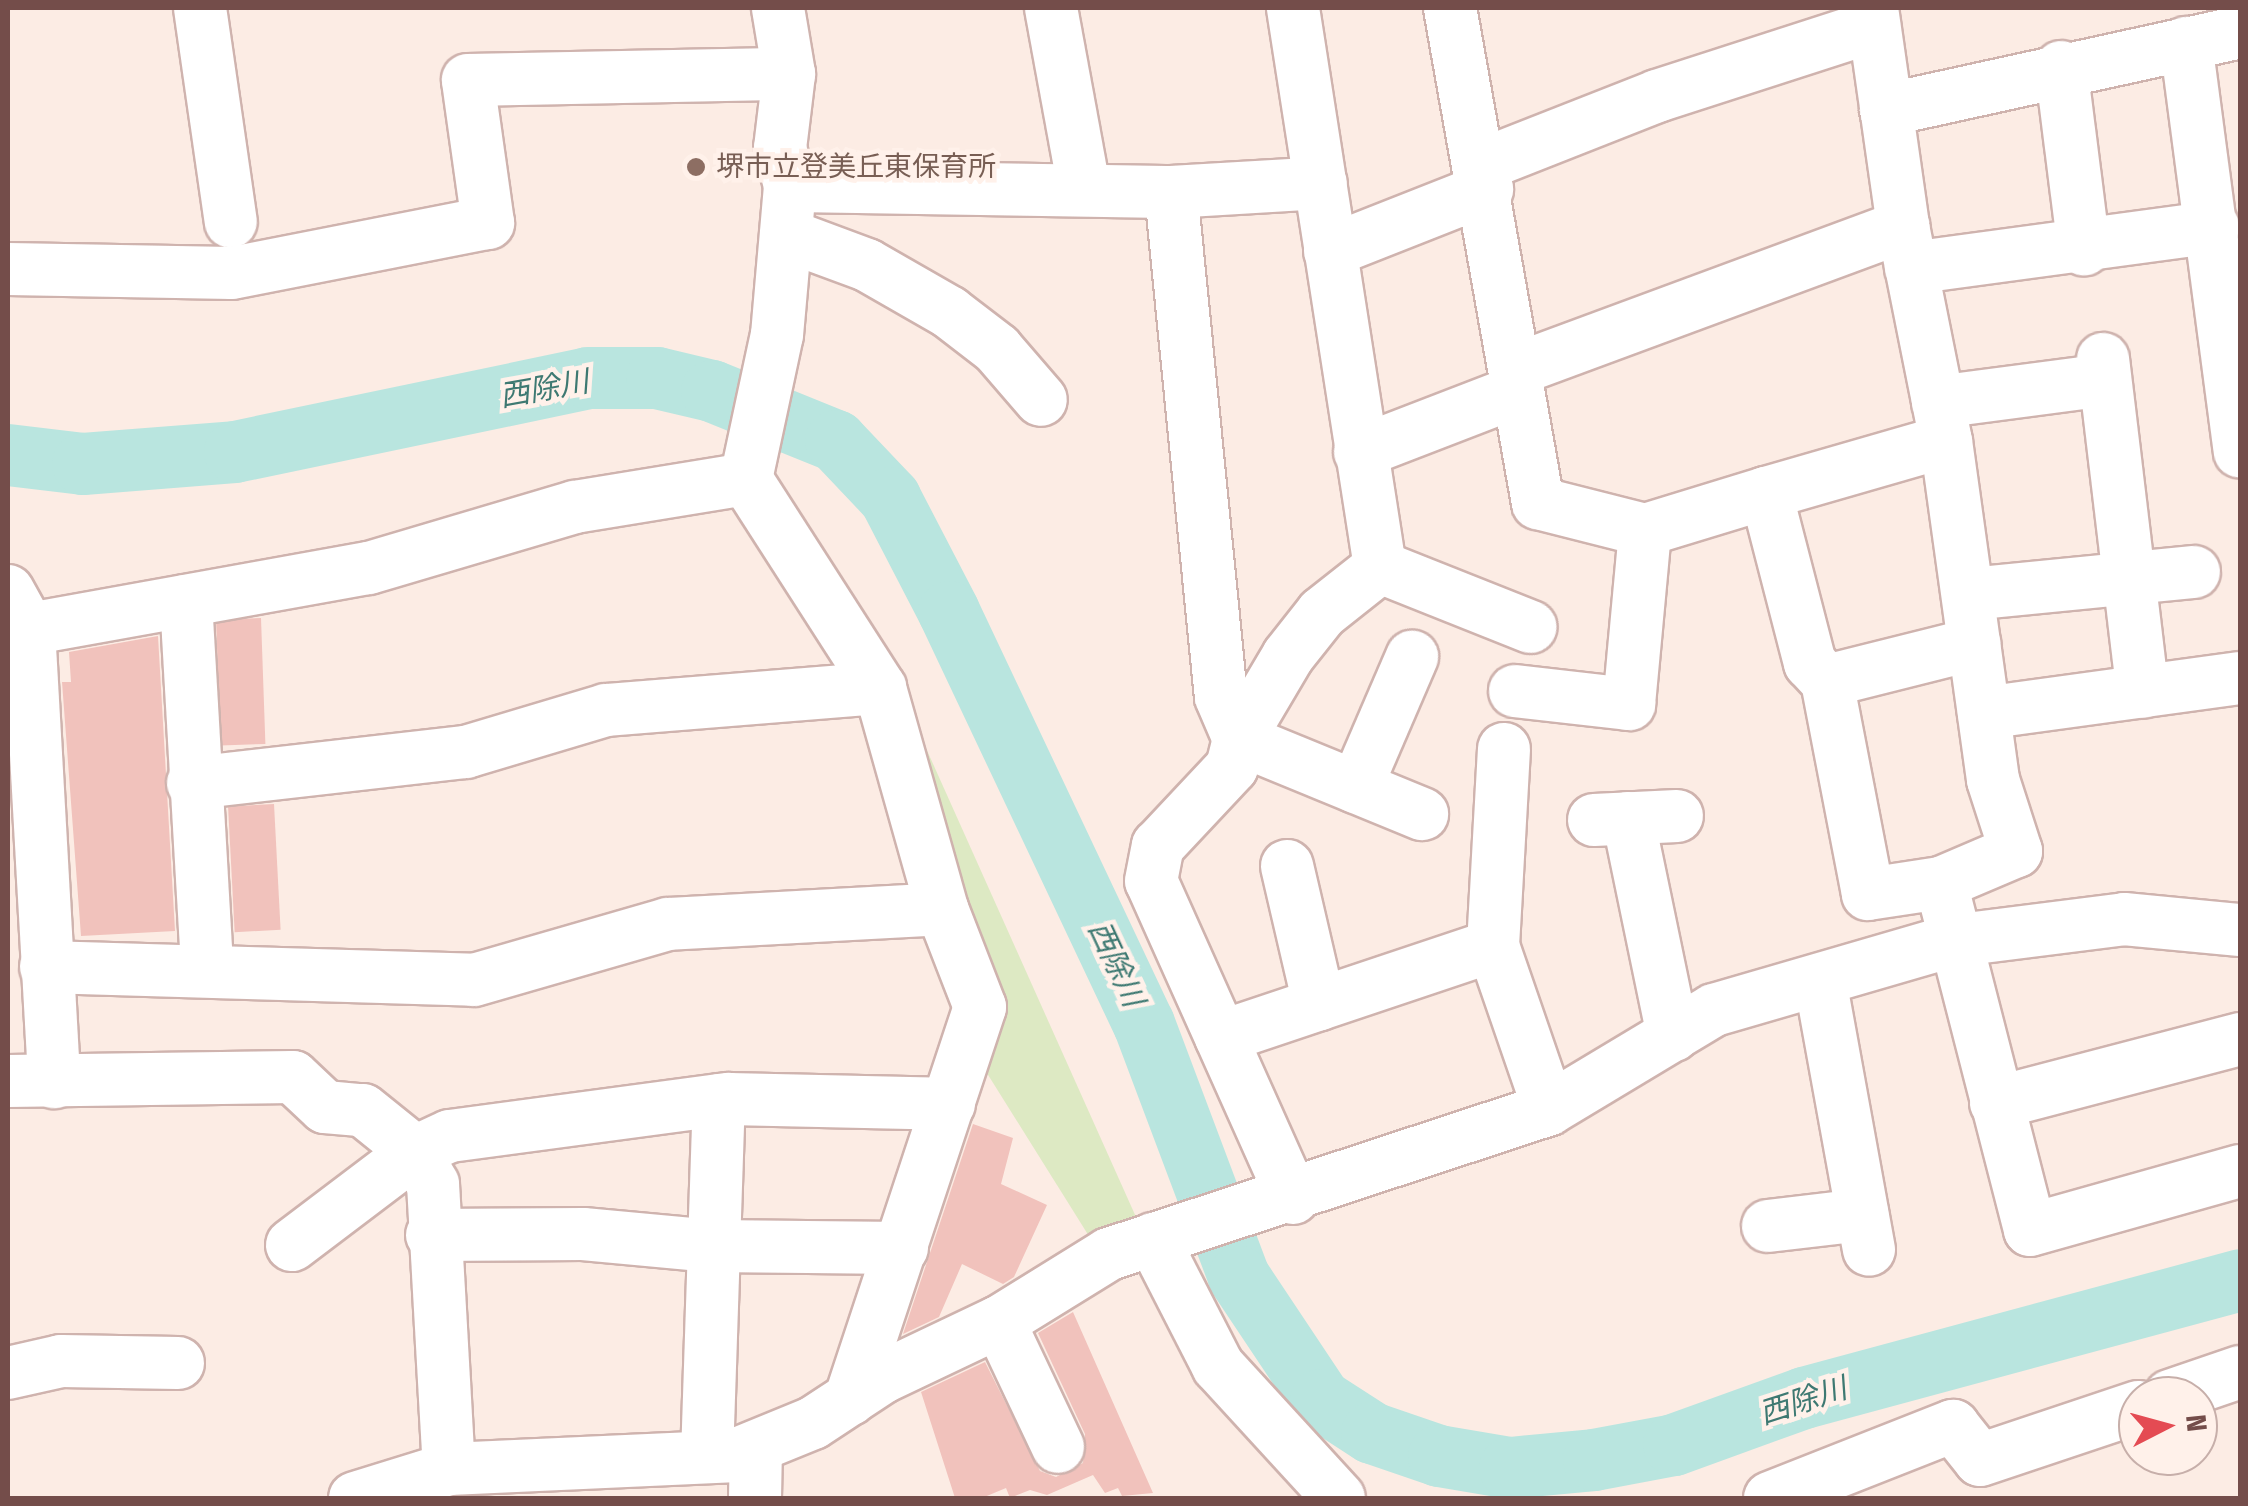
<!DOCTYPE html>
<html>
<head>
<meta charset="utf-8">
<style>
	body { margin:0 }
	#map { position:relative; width:2248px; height:1506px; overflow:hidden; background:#fcece4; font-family:"Fira Sans Condensed","Noto Sans JP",sans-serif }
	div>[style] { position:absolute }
	.green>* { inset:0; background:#dde9c3 }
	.river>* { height:62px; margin:-31px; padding:0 31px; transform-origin:31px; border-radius:31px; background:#b9e5df }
	.building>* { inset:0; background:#f1c2bc; transform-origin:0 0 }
	.roads { filter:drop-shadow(2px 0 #cfb3ae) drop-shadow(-2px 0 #cfb3ae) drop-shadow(0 2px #cfb3ae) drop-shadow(0 -2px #cfb3ae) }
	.minor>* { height:52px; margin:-26px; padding:0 26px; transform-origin:26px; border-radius:26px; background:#fff }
	.dots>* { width:28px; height:28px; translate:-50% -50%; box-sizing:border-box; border:5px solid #fff1ea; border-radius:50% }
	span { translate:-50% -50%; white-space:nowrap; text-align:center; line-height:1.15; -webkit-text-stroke:9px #fff1ea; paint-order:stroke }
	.education-label { font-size:28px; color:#785e54 }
	.left { translate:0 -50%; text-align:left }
	.water-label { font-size:30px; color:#3e7972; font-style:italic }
	.frame { position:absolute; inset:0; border:10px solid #744d4a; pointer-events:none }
	.north { position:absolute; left:2118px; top:1376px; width:100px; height:100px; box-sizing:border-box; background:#fff1ea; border:2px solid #c7afaa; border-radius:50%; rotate:84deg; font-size:28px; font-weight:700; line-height:40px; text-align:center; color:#744d4a }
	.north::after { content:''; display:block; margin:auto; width:35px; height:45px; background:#e44b53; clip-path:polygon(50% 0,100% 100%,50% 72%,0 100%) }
</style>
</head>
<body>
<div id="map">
	<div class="green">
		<i style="clip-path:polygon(921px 737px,1136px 1217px,1097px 1249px,980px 1062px)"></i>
	</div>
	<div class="river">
		<i style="left:8px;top:455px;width:76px;rotate:6.8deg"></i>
		<i style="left:83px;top:464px;width:152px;rotate:-4.5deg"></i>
		<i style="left:235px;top:452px;width:361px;rotate:-11.8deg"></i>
		<i style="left:588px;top:378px;width:69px"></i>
		<i style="left:657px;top:378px;width:57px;rotate:13.3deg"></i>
		<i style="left:712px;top:391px;width:134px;rotate:22deg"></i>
		<i style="left:836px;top:441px;width:79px;rotate:46.5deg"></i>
		<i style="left:890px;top:498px;width:128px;rotate:62.6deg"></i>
		<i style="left:949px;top:612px;width:456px;rotate:64.7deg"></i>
		<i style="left:1144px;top:1024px;width:270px;rotate:69.4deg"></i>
		<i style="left:1239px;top:1277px;width:148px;rotate:56.3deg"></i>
		<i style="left:1321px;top:1400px;width:61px;rotate:32.9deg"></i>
		<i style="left:1372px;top:1433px;width:71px;rotate:18.9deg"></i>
		<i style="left:1439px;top:1456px;width:72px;rotate:9.6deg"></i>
		<i style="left:1510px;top:1468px;width:84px;rotate:-5.4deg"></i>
		<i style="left:1594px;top:1460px;width:81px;rotate:-10.6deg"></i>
		<i style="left:1674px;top:1445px;width:138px;rotate:-19.9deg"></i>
		<i style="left:1804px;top:1398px;width:452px;rotate:-15.1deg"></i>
	</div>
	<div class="building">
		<i style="left:261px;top:618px;width:126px;height:45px;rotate:88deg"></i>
		<i style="clip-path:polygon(158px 636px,175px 931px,81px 936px,62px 682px,71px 682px,69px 652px)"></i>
		<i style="left:274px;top:804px;width:126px;height:46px;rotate:87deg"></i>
		<i style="clip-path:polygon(973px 1124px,1013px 1138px,1001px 1184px,1047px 1205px,1014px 1277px,1003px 1284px,962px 1264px,939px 1317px,903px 1334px)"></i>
		<i style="clip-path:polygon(1073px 1312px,1153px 1493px,1122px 1496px,1118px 1488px,1105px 1493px,1093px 1475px,1047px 1495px,1030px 1490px,1010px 1498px,1006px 1488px,982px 1498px,955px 1498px,921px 1392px,985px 1362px,1040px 1471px,1056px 1477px,1083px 1463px,1085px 1434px,1038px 1333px)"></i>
	</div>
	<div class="roads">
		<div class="minor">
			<i style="left:200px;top:8px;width:216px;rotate:81.8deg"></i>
			<i style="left:1051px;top:8px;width:183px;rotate:79.6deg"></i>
			<i style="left:1450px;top:8px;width:503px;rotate:79.92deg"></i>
			<i style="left:1538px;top:503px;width:110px;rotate:14.2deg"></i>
			<i style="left:1645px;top:530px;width:127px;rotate:-17deg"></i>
			<i style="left:1766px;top:493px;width:176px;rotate:75.5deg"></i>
			<i style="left:1810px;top:663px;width:25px;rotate:47deg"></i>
			<i style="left:1827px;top:681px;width:217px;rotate:79.1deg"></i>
			<i style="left:1868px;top:894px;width:74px;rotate:-8.6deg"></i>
			<i style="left:1872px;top:8px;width:220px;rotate:81.9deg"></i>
			<i style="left:1903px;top:226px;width:219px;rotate:78.7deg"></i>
			<i style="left:1946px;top:441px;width:342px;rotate:82.1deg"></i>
			<i style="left:1993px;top:780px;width:75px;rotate:72.1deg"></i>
			<i style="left:2016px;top:851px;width:82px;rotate:156.9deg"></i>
			<i style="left:1941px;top:883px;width:358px;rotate:75.6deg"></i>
			<i style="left:2030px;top:1230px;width:218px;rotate:-15.7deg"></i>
			<i style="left:2186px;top:43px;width:412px;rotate:82.5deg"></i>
			<i style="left:2061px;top:67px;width:184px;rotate:82.8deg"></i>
			<i style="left:789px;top:74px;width:75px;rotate:96.9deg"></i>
			<i style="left:780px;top:148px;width:39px;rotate:75deg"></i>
			<i style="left:1886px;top:110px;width:362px;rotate:-12.4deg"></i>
			<i style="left:1482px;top:165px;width:188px;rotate:-21.5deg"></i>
			<i style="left:1657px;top:96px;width:228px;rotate:-17.9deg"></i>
			<i style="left:1171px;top:192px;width:150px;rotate:-3.4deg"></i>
			<i style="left:786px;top:235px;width:86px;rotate:20.3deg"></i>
			<i style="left:867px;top:265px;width:95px;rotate:29.8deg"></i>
			<i style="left:949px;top:312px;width:61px;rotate:37.6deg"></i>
			<i style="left:997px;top:349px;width:67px;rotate:49.2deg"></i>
			<i style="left:1330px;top:251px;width:169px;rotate:-21.5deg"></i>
			<i style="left:1911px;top:268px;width:305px;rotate:-7.7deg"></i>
			<i style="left:8px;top:269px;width:224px;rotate:1deg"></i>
			<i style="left:232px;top:273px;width:261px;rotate:-11.1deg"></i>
			<i style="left:488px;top:223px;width:144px;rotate:-98deg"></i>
			<i style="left:468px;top:80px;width:321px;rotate:-1.1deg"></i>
			<i style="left:789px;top:74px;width:67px;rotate:-99.5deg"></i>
			<i style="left:2103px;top:359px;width:335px;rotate:83.2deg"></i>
			<i style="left:1517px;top:369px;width:412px;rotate:-20.3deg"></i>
			<i style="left:1938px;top:402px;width:168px;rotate:-7.5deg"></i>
			<i style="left:1360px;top:452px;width:169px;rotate:-21.1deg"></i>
			<i style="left:746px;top:479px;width:147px;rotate:-77.9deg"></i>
			<i style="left:777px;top:335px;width:150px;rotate:-85deg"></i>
			<i style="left:790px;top:186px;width:381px;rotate:0.9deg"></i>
			<i style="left:1171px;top:192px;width:507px;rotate:84.35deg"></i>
			<i style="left:1221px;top:697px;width:46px;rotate:66.8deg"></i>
			<i style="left:1239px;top:739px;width:198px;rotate:22.3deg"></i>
			<i style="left:1766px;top:493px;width:187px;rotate:-16.1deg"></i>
			<i style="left:1380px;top:567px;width:162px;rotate:21.7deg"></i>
			<i style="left:8px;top:591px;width:43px;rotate:61.1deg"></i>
			<i style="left:29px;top:629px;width:345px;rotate:-10.2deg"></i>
			<i style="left:369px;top:568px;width:215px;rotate:-16.5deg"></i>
			<i style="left:575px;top:507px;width:173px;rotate:-9.3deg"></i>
			<i style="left:746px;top:479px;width:248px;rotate:57.3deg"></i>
			<i style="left:880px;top:688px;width:230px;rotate:74.3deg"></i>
			<i style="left:942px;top:909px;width:105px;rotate:68.8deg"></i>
			<i style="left:980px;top:1007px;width:413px;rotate:108.3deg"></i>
			<i style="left:1969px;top:594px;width:226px;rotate:-5.6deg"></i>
			<i style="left:186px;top:601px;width:370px;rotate:86.7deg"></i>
			<i style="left:8px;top:635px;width:22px;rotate:-16deg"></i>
			<i style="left:29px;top:629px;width:454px;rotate:86.8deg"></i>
			<i style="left:1827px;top:681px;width:152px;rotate:-14.1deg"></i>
			<i style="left:1515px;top:691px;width:115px;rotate:6.5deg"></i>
			<i style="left:1629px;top:704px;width:175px;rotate:-84.7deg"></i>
			<i style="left:1984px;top:713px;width:258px;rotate:-7.8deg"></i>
			<i style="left:1504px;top:749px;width:197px;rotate:93.2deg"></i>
			<i style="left:1493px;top:946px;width:172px;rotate:71deg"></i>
			<i style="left:193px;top:783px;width:275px;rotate:-6.5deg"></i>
			<i style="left:466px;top:752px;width:146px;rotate:-16.7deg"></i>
			<i style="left:606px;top:710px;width:275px;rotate:-4.6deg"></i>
			<i style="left:1356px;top:787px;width:142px;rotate:-66.7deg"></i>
			<i style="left:1628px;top:818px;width:222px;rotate:78.3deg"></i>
			<i style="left:1594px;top:820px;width:83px;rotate:-2.8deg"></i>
			<i style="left:1287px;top:866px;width:142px;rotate:76.9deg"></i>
			<i style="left:46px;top:967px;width:428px;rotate:1.7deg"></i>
			<i style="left:474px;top:980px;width:202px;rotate:-16.1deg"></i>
			<i style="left:668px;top:924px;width:274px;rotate:-3.1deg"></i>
			<i style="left:1820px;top:980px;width:274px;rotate:79.7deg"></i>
			<i style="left:1221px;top:1037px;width:287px;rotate:-18.5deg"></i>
			<i style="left:8px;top:1081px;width:285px;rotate:-0.8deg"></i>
			<i style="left:293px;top:1077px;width:44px;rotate:43.2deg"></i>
			<i style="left:325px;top:1107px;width:38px;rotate:5deg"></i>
			<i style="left:363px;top:1110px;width:67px;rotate:38.9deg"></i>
			<i style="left:415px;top:1152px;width:37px;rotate:61deg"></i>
			<i style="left:433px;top:1184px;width:285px;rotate:86.8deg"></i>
			<i style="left:1996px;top:1103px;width:252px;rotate:-14.7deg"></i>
			<i style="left:1293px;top:1198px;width:347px;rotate:-114.1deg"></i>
			<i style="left:1151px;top:881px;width:36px;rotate:-79deg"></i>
			<i style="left:1158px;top:846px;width:108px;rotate:-46.9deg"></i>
			<i style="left:1232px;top:767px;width:29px;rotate:-76deg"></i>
			<i style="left:1239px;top:739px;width:96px;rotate:-59.4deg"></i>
			<i style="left:1288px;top:656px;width:55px;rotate:-51.7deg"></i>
			<i style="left:1322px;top:613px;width:74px;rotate:-38.4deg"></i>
			<i style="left:1380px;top:567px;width:566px;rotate:-98.85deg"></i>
			<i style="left:1768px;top:1226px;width:95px;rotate:-6.7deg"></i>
			<i style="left:432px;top:1235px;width:151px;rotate:-0.4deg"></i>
			<i style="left:583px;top:1234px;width:130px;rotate:5.3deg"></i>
			<i style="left:712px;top:1246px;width:190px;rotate:0.6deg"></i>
			<i style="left:1153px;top:1239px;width:143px;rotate:62.9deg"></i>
			<i style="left:1218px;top:1366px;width:179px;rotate:47.5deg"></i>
			<i style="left:292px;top:1245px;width:154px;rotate:-37.1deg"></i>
			<i style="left:415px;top:1152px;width:38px;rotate:-25deg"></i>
			<i style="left:450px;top:1136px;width:281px;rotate:-7.6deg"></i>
			<i style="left:729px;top:1099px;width:220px;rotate:1.3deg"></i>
			<i style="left:999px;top:1322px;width:138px;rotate:64.7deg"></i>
			<i style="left:8px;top:1373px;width:54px;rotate:-12.8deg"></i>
			<i style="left:61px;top:1361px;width:117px;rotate:1deg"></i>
			<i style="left:2170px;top:1396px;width:74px;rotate:-18.9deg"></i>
			<i style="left:707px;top:1457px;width:357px;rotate:-88.1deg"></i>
			<i style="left:355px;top:1498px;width:98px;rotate:-17.1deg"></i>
			<i style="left:449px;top:1469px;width:283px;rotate:-2.6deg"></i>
			<i style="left:732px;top:1456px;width:87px;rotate:-22.2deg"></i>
			<i style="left:813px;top:1423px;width:84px;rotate:-33.3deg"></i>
			<i style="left:883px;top:1377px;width:128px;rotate:-25.4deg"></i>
			<i style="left:999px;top:1322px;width:129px;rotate:-31.7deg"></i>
			<i style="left:1109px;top:1254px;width:463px;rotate:-18.2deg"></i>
			<i style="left:1549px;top:1109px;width:192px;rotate:-31deg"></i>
			<i style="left:1714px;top:1010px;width:247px;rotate:-16.2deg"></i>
			<i style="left:1951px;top:941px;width:174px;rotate:-7.2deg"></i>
			<i style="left:2124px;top:919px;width:117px;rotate:5.4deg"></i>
			<i style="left:755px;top:1498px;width:51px;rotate:-88.9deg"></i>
			<i style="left:1770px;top:1498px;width:197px;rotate:-21.5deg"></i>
			<i style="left:1953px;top:1426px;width:43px;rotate:51.5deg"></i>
			<i style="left:1980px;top:1460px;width:167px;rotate:-18.5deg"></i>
		</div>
	</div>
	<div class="dots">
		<i style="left:696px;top:167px;background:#8d6e63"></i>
	</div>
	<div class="education-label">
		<span class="left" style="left:716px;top:167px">堺市立登美丘東保育所</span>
	</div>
	<div class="water-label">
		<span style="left:544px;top:389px;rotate:-10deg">西除川</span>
		<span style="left:1116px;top:964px;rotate:65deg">西除川</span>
		<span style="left:1803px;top:1401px;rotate:-18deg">西除川</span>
	</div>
	<div class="frame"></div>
	<div class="north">N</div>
</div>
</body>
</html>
